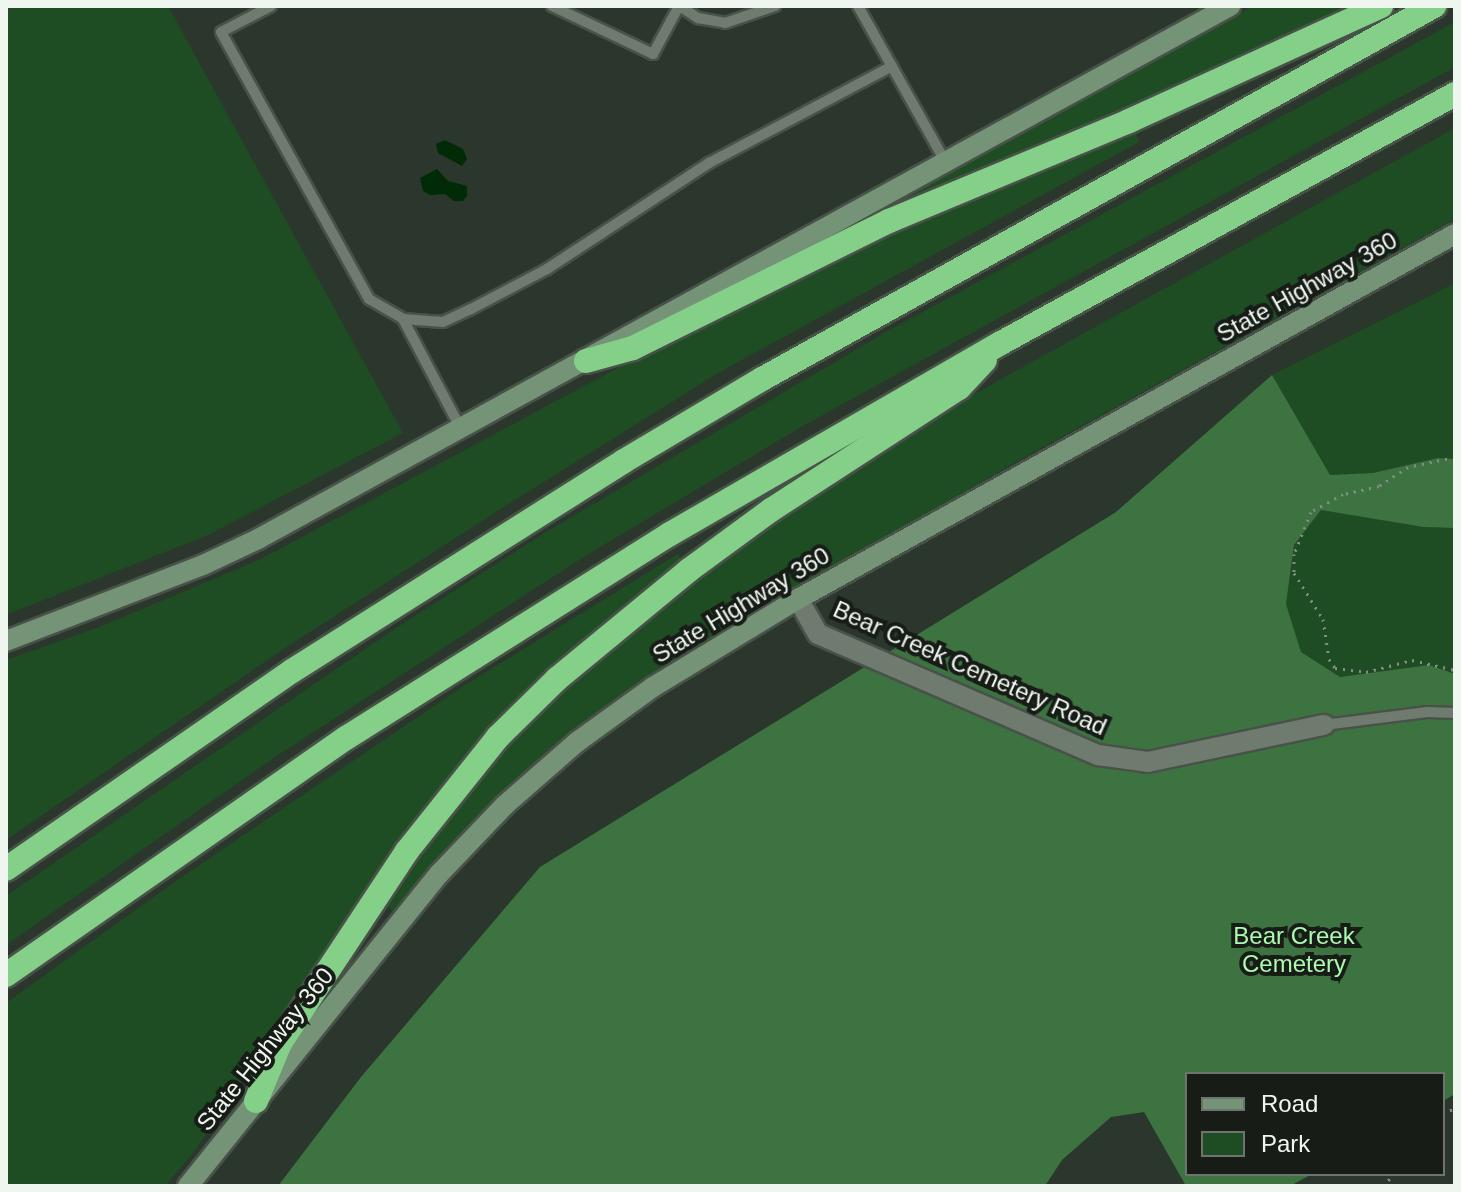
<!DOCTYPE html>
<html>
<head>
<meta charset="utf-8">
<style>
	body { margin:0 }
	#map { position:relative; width:1461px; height:1192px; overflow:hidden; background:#2b372c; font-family:Arial,sans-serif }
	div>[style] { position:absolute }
	.green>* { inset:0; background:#1e4c23 }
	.forest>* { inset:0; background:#3d7341 }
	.water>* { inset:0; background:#002b06 }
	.path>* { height:3px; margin-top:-1.5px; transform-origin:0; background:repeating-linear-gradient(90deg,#838d84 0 2px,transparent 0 8px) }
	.roads { filter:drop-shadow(2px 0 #485249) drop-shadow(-2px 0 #485249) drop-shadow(0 2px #485249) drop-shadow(0 -2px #485249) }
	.service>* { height:10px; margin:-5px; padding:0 5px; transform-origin:5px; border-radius:5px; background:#6f7b6f }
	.minor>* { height:20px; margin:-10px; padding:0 10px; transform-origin:10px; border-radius:10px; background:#6f7b6f }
	.secondary>* { height:20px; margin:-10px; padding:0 10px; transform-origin:10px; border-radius:10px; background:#759477 }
	.motorway>* { height:24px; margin:-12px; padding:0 12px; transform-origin:12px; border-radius:12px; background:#84d089 }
	span { translate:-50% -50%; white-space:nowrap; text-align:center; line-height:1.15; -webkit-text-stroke:8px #171c17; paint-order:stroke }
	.street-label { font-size:24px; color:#eff6ef }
	.park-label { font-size:24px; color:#acfab0 }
	.frame { position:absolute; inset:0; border:8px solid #eff6ef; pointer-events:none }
	.legend { position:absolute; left:1185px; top:1072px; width:260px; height:104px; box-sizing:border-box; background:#171c17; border:2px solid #6d736d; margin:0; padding:10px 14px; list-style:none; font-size:24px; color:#eff6ef }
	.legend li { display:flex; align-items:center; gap:16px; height:40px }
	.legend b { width:40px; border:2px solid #6d736d }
</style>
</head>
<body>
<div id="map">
	<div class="green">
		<i style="clip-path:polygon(6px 6px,168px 6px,403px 433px,208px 535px,6px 615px)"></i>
		<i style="clip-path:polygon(1253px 6px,1353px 6px,1057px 141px,916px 199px,913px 190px)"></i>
		<i style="clip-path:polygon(1455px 22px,1455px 67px,801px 427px,582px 558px,272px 759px,6px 945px,6px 896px,390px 632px,546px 532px,886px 332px)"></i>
		<i style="clip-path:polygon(1455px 128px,1455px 219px,1013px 464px,686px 653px,553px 746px,479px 814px,392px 911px,388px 907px,420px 859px,416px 854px,517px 731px,569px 679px,669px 596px,909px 430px)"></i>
		<i style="clip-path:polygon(1134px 129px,1139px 142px,720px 372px,499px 510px,282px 650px,6px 840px,6px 660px,102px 626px,261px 559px,801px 270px)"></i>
		<i style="clip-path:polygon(1455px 283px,1455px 459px,1438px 458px,1373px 473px,1330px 475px,1272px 375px)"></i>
		<i style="clip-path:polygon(1321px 510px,1422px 527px,1455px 528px,1455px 674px,1429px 665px,1340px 677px,1301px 652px,1286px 604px,1294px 545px)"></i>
		<i style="clip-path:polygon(678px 554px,684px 563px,534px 686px,442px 786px,354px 911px,264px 1053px,190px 1157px,165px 1186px,6px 1186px,6px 1003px,176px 881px,465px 685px)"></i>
	</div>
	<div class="forest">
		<i style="clip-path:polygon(1272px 375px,1330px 475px,1373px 473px,1438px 458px,1455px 459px,1455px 528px,1423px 527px,1321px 510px,1294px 545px,1286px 604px,1301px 652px,1340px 677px,1429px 665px,1455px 674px,1455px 1094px,1443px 1101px,1443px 1074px,1187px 1074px,1187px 1174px,1312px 1174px,1290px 1186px,1186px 1186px,1144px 1112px,1111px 1117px,1062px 1160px,1045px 1186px,278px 1186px,361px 1077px,540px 867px,1116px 512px)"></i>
	</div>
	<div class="water">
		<i style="clip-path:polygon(445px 140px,463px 149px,467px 159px,462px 166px,438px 153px,436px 144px)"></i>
		<i style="clip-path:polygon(437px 169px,448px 181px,467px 186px,467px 196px,463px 201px,454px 201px,445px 194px,430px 195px,423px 191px,420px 178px)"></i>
	</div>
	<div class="path">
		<i style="left:1455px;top:457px;width:48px;rotate:168deg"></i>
		<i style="left:1408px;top:467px;width:35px;rotate:147deg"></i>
		<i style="left:1379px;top:486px;width:37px;rotate:167deg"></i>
		<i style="left:1343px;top:494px;width:37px;rotate:151deg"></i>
		<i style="left:1311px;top:512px;width:45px;rotate:112deg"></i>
		<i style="left:1294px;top:554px;width:19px;rotate:90deg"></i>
		<i style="left:1294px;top:573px;width:54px;rotate:57.8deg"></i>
		<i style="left:1323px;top:619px;width:40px;rotate:81.5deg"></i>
		<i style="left:1329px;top:659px;width:11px;rotate:56deg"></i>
		<i style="left:1335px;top:668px;width:31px;rotate:7deg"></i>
		<i style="left:1366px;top:672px;width:48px;rotate:-14.6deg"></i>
		<i style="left:1412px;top:660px;width:44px;rotate:13.1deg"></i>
		<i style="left:1443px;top:1114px;width:13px;rotate:-27deg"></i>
		<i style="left:1383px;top:1186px;width:16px;rotate:-47deg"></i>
	</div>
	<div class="roads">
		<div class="service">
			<i style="left:271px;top:6px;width:56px;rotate:152.5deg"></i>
			<i style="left:221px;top:32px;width:305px;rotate:61deg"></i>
			<i style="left:369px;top:299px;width:39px;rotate:30deg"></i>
			<i style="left:403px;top:319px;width:124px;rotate:62.2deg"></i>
			<i style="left:552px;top:6px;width:112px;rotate:25.4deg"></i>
			<i style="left:653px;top:54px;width:55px;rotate:-61.6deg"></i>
			<i style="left:680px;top:6px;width:22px;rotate:34deg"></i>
			<i style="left:698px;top:18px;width:27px;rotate:10deg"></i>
			<i style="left:725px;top:23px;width:53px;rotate:-18.8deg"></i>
			<i style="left:858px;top:6px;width:180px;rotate:60.7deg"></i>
			<i style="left:403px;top:319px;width:40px;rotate:4.3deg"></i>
			<i style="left:443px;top:322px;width:31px;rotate:-25deg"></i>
			<i style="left:471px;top:309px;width:86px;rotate:-27.8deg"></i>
			<i style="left:547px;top:269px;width:194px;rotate:-33.2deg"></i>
			<i style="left:709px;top:163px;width:207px;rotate:-27.9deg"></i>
			<i style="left:1324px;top:725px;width:104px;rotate:-7.2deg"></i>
			<i style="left:1427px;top:712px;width:28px;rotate:2deg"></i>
		</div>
		<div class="minor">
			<i style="left:798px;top:599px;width:40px;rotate:60.3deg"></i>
			<i style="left:818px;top:634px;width:305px;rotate:23.4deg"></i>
			<i style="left:1098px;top:755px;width:50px;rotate:8deg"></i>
			<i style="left:1148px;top:762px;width:180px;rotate:-11.9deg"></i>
		</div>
		<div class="secondary">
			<i style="left:6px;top:641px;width:211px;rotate:-21.1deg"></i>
			<i style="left:203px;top:565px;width:61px;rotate:-25.3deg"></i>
			<i style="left:258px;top:539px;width:1109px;rotate:-28.74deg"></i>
			<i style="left:188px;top:1186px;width:400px;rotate:-51.2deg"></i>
			<i style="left:439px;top:874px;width:95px;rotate:-46.3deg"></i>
			<i style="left:505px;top:805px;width:96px;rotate:-41.2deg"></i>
			<i style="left:577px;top:742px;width:94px;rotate:-35.9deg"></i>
			<i style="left:653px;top:687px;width:170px;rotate:-31.3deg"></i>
			<i style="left:798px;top:599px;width:752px;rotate:-29.05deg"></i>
		</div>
		<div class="motorway">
			<i style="left:586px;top:361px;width:49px;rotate:-15.5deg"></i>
			<i style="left:633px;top:348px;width:286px;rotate:-26.4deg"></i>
			<i style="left:889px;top:221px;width:260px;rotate:-22.6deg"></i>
			<i style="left:1129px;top:121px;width:277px;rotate:-24.5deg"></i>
			<i style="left:6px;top:869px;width:348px;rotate:-34.7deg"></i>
			<i style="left:292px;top:671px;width:393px;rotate:-32.3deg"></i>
			<i style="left:624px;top:461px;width:161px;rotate:-30.7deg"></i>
			<i style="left:762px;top:379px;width:769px;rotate:-29.03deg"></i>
			<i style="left:6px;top:975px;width:414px;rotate:-34.9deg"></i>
			<i style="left:346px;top:738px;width:383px;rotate:-32.2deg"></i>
			<i style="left:670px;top:534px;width:382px;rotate:-30deg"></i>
			<i style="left:1001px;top:343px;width:518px;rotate:-28.74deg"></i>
			<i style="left:256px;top:1101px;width:63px;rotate:-67.5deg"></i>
			<i style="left:280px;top:1043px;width:230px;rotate:-56.5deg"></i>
			<i style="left:407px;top:851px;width:146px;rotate:-51.4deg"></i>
			<i style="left:498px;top:737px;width:83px;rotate:-44.5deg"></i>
			<i style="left:557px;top:679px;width:171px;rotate:-39.5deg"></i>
			<i style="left:689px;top:570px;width:102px;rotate:-36.2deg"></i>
			<i style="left:771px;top:510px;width:224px;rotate:-33deg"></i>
			<i style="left:959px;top:388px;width:38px;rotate:-47deg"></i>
		</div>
	</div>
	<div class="street-label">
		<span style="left:1307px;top:287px;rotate:-29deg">State Highway 360</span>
		<span style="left:741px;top:605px;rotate:-31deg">State Highway 360</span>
		<span style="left:970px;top:668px;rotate:24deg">Bear Creek Cemetery Road</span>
		<span style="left:265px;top:1049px;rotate:-51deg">State Highway 360</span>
	</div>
	<div class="park-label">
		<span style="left:1294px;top:950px">Bear Creek<br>Cemetery</span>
	</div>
	<div class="frame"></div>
	<ul class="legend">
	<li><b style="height:10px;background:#759477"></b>Road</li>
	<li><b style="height:22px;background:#1e4c23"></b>Park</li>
	</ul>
</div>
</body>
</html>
